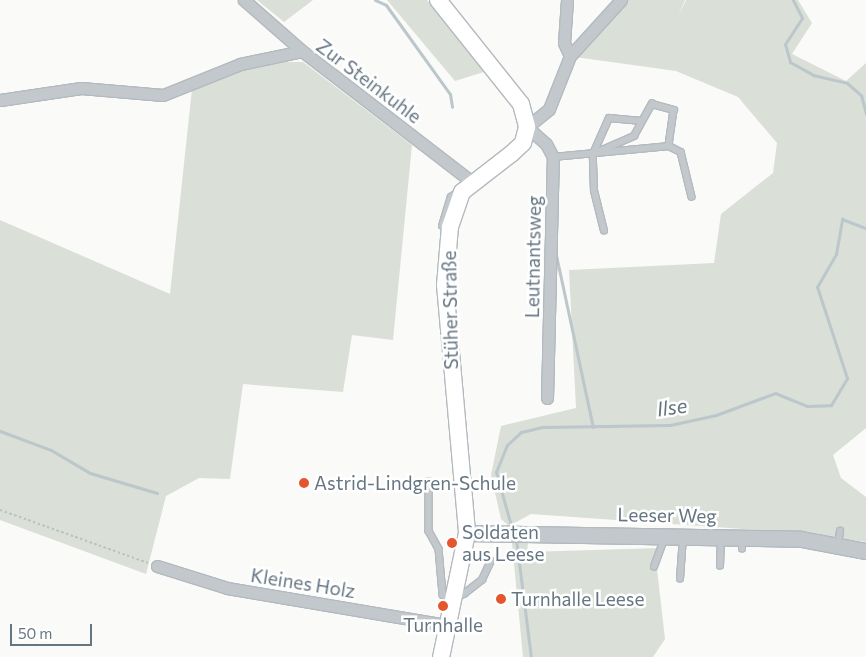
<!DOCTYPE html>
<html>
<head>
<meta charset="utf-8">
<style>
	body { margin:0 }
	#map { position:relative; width:866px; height:657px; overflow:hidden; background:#fafaf8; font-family:Commissioner,sans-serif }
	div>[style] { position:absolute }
	.green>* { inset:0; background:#dadfd7 }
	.stream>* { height:3px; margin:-1.5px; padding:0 1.5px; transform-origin:1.5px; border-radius:1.5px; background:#bbc7cb }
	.path>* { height:2px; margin-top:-1px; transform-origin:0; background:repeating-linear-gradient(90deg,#bbbfc2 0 2.5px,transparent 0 5px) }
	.roads { filter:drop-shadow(1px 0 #b3babf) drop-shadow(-1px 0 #b3babf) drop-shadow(0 1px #b3babf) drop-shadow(0 -1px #b3babf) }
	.service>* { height:5.5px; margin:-2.75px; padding:0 2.75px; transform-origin:2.75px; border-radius:2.75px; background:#c3c8cc }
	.minor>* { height:11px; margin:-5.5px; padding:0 5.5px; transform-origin:5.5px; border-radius:5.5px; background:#c3c8cc }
	.tertiary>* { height:15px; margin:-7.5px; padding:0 7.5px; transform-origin:7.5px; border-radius:7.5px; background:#c3c8cc }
	.secondary>* { height:16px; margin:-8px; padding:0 8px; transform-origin:8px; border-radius:8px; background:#fff }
	.dots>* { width:14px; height:14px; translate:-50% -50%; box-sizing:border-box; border:2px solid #fff; border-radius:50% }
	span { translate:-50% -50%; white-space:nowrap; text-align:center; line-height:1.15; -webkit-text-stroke:5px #fff; paint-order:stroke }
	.street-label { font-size:19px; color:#657683 }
	.poi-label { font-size:19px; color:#657683 }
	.left { translate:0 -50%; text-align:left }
	.water-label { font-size:20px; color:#60757c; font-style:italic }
	.scale { position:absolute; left:10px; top:624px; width:82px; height:22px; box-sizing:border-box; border:2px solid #657683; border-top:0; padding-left:6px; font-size:15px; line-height:18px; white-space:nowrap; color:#657683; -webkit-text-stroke:4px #fff; paint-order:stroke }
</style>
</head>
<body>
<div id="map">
	<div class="green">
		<i style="clip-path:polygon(257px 0,313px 0,284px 22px)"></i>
		<i style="clip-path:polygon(387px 0,427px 0,487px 71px,455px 81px)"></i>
		<i style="clip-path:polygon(628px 0,685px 0,678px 17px,686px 0,798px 0,812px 23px,792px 54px,846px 81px,866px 63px,866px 428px,833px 455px,841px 478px,866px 497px,866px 542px,801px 533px,531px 514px,509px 526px,501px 519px,491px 475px,501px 426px,576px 408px,569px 270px,714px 263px,721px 214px,773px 173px,777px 143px,738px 97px,676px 71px,575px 57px)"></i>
		<i style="clip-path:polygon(265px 62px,303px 62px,412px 145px,393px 340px,352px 335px,343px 392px,243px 384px,230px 479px,199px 478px,166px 496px,146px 574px,0 520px,0 220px,170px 294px,192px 89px)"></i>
		<i style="clip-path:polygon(512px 543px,528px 543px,527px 552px,660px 548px,657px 569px,665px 639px,653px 657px,523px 657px)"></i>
	</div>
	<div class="stream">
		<i style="left:375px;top:0;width:12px;rotate:24deg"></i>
		<i style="left:386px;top:5px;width:110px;rotate:54.3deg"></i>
		<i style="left:450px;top:94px;width:13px;rotate:81deg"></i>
		<i style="left:793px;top:0;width:20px;rotate:63deg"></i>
		<i style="left:802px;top:18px;width:31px;rotate:123deg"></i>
		<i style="left:785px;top:44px;width:19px;rotate:74deg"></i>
		<i style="left:790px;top:62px;width:26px;rotate:29deg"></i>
		<i style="left:813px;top:75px;width:35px;rotate:13deg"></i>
		<i style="left:847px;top:83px;width:18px;rotate:41deg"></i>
		<i style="left:861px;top:95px;width:20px;rotate:75deg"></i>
		<i style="left:556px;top:255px;width:176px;rotate:77.9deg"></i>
		<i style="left:0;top:431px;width:54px;rotate:20.4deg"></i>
		<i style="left:51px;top:450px;width:45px;rotate:30.5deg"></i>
		<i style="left:90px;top:473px;width:70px;rotate:16.6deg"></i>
		<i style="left:512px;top:529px;width:59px;rotate:-105.7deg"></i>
		<i style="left:496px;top:472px;width:29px;rotate:-68deg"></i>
		<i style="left:507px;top:445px;width:19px;rotate:-43deg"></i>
		<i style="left:521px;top:432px;width:23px;rotate:-13deg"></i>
		<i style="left:543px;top:427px;width:127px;rotate:-0.9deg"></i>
		<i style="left:670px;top:425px;width:47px;rotate:-12.3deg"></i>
		<i style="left:716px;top:415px;width:63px;rotate:-20.4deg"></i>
		<i style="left:775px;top:393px;width:35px;rotate:22deg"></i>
		<i style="left:808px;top:406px;width:23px;rotate:-2deg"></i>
		<i style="left:831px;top:405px;width:31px;rotate:-59deg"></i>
		<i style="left:847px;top:378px;width:96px;rotate:-108.2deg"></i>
		<i style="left:817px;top:287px;width:38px;rotate:-60deg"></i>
		<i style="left:836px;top:254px;width:36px;rotate:-80deg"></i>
		<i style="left:842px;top:219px;width:26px;rotate:21deg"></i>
		<i style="left:516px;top:539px;width:119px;rotate:82.8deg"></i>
	</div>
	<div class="path">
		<i style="left:0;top:510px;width:157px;rotate:19.7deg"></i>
	</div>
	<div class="roads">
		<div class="service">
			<i style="left:593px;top:154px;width:39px;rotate:-66deg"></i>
			<i style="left:609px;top:118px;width:33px;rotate:5deg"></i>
			<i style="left:553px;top:157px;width:117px;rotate:-5.4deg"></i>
			<i style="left:669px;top:146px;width:13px;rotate:27deg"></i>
			<i style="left:681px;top:152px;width:46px;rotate:76.3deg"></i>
			<i style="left:442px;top:226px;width:30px;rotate:-73deg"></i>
			<i style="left:451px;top:197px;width:7px;rotate:-34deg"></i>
			<i style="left:604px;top:231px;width:41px;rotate:-104deg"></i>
			<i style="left:594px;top:191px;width:37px;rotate:-92deg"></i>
			<i style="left:593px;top:154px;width:45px;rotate:-23.7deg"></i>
			<i style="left:634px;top:136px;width:37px;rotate:-61deg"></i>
			<i style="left:652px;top:104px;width:23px;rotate:15deg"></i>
			<i style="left:674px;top:110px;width:36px;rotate:98deg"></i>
			<i style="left:429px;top:481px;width:50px;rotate:90deg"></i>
			<i style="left:429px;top:531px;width:21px;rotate:61deg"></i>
			<i style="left:439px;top:549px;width:46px;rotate:85deg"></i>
			<i style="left:443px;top:595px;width:10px;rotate:24deg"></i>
			<i style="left:452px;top:599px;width:13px;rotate:-23deg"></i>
			<i style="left:464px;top:594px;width:23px;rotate:-38deg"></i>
			<i style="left:482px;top:580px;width:21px;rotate:-65deg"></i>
			<i style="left:838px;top:544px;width:13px;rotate:-81deg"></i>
			<i style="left:742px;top:549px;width:10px;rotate:-90deg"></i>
			<i style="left:720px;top:566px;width:28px;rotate:-88deg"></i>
			<i style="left:654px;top:567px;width:32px;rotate:-70deg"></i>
			<i style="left:680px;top:579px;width:42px;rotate:-85.9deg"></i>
		</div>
		<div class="minor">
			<i style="left:244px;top:0;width:77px;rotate:41.3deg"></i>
			<i style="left:302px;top:51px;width:213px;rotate:37.6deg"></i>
			<i style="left:567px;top:0;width:43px;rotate:94deg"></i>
			<i style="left:564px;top:43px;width:14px;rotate:65deg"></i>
			<i style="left:0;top:100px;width:82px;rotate:-8.4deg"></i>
			<i style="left:81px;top:88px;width:82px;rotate:4.9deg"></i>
			<i style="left:163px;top:95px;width:83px;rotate:-21.9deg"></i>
			<i style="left:240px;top:64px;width:63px;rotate:-11.8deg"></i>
			<i style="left:547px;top:398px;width:241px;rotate:-88.6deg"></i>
			<i style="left:553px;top:157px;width:15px;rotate:-118deg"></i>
			<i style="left:546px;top:144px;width:25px;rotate:-138deg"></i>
			<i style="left:527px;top:127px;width:28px;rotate:-39deg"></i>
			<i style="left:549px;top:109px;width:57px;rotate:-68.4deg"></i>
			<i style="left:570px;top:56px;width:76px;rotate:-47.7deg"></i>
			<i style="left:157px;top:566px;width:73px;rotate:17.4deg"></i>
			<i style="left:227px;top:588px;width:222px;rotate:9.6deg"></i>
		</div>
		<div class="tertiary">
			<i style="left:467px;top:533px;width:334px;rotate:1deg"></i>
			<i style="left:801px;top:539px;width:66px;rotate:10.5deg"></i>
		</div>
		<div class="secondary">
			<i style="left:438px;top:0;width:133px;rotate:51.4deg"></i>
			<i style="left:521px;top:104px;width:24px;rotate:75deg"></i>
			<i style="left:527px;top:127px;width:16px;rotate:104deg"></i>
			<i style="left:523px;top:143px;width:16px;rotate:137deg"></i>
			<i style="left:511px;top:154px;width:62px;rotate:142.2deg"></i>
			<i style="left:462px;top:192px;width:36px;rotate:109deg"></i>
			<i style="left:450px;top:226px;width:59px;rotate:94.8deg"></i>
			<i style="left:445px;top:285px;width:249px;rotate:84.9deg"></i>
			<i style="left:467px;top:533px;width:127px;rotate:101.8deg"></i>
		</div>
	</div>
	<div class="dots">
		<i style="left:304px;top:483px;background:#e4572e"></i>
		<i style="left:452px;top:543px;background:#e4572e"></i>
		<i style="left:501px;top:599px;background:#e4572e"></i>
		<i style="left:443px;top:606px;background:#e4572e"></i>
	</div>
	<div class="street-label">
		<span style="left:369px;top:81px;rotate:37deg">Zur Steinkuhle</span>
		<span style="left:533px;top:257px;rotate:-89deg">Leutnantsweg</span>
		<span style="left:450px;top:310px;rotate:-91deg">Stüher Straße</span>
		<span style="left:667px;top:515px;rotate:1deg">Leeser Weg</span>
		<span style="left:303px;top:583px;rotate:9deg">Kleines Holz</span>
	</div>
	<div class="poi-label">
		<span class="left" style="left:314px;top:483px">Astrid-Lindgren-Schule</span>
		<span class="left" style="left:462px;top:543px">Soldaten<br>aus Leese</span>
		<span class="left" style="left:511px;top:599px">Turnhalle Leese</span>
		<span style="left:443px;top:625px">Turnhalle</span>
	</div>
	<div class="water-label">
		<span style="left:672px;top:407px;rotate:-8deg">Ilse</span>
	</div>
	<div class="scale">50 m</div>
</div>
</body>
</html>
